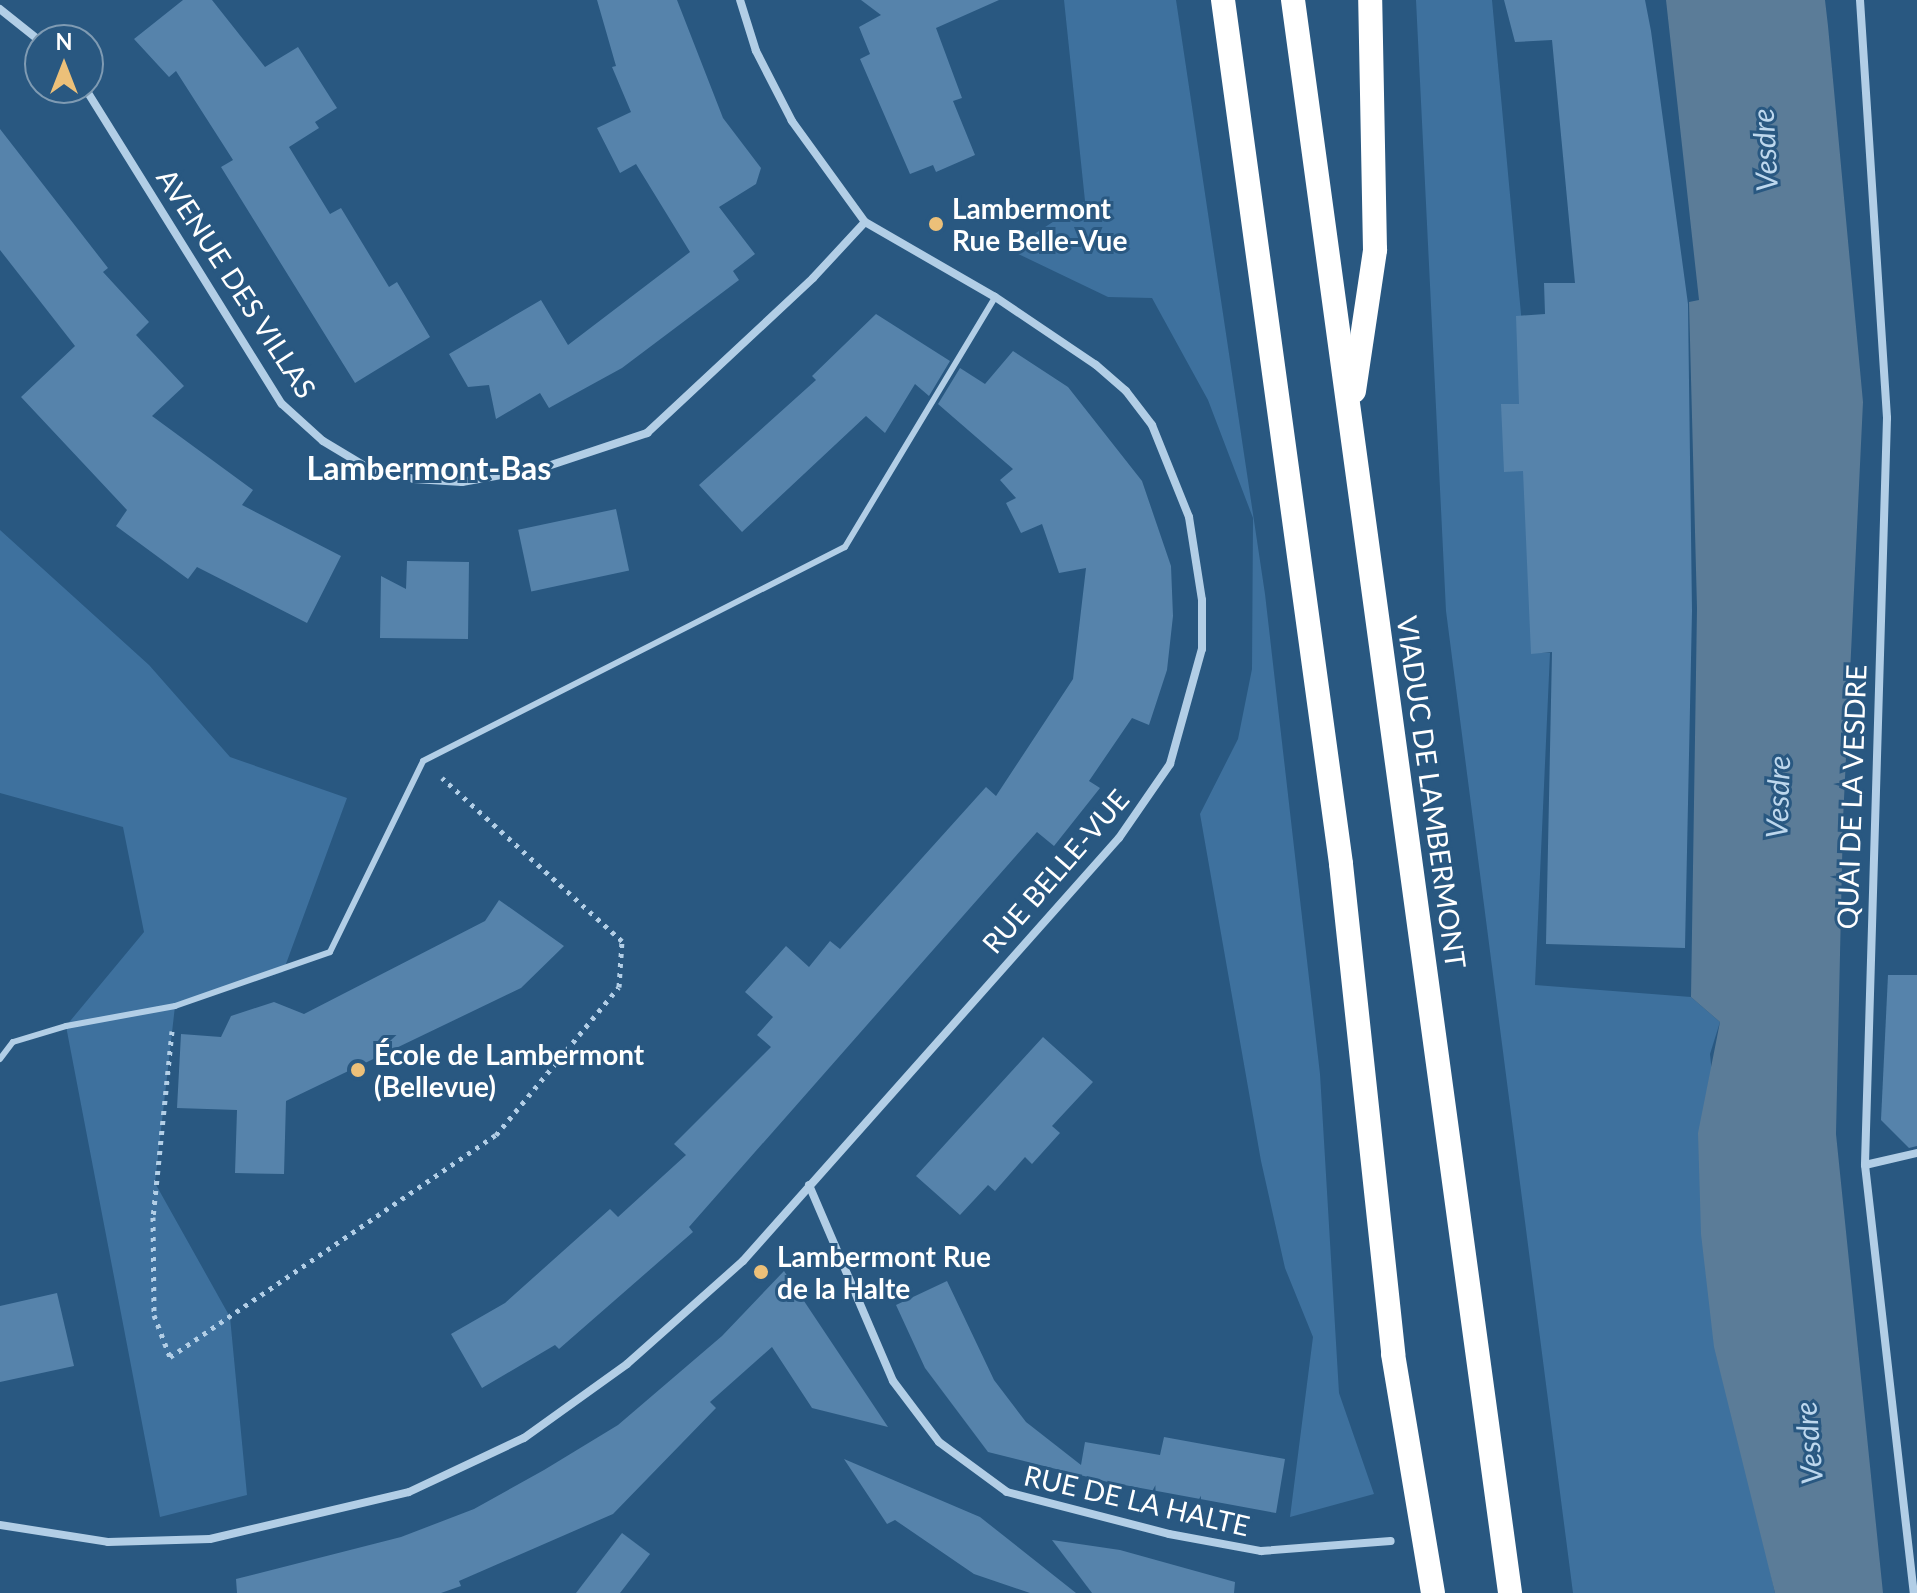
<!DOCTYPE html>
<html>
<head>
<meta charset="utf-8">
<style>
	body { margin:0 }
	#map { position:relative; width:1917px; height:1593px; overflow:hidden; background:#295881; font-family:Lato,sans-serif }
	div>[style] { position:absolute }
	.green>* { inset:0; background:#3e719e }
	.water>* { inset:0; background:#5b7c98 }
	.building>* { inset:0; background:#5683ab; transform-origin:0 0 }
	.path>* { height:5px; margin-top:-2.5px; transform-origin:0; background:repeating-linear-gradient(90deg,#b2cee6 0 4px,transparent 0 10px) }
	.lane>* { height:6px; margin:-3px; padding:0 3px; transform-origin:3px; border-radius:3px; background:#b2cee6 }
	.street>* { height:8px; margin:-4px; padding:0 4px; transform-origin:4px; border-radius:4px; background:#b2cee6 }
	.highway>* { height:24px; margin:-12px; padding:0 12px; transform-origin:12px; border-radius:12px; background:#fff }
	.dots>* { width:22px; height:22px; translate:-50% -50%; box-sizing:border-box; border:4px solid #295881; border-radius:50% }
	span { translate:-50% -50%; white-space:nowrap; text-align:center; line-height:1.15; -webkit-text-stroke:6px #295881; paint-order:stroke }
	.poi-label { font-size:28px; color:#fff; font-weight:700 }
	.left { translate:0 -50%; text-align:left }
	.street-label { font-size:28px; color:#fff }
	.water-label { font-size:30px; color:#bdd7ed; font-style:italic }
	.quarter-label { font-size:32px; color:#fff; font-weight:700 }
	.north { position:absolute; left:24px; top:24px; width:80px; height:80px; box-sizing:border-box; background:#295881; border:2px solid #7f9bb3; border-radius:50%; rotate:0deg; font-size:22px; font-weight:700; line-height:32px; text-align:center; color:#fff }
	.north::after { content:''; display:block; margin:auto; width:28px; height:36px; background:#ecc079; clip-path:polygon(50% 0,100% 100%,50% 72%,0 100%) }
</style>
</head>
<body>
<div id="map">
	<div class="green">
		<i style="clip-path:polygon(1064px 0,1176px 0,1265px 594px,1320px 1074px,1339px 1393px,1374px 1494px,1290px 1517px,1313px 1337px,1285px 1268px,1261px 1161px,1200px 814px,1238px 739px,1252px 669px,1253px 518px,1208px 400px,1152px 298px,1108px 297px,1010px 250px,1085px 201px)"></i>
		<i style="clip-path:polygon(1416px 0,1492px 0,1521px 314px,1534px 653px,1550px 653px,1535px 985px,1691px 997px,1720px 1022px,1710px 1054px,1754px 1499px,1775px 1593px,1573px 1593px,1446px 611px)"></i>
		<i style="clip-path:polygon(0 530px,149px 665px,230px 757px,347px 798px,283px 972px,175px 1006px,155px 1183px,230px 1317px,247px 1495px,160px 1517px,66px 1026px,144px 932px,123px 827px,0 793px)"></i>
	</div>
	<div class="water">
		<i style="clip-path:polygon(1666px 0,1825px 0,1828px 26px,1863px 402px,1843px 820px,1836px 1134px,1883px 1593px,1775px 1593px,1714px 1347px,1701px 1234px,1698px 1133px,1720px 1022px,1691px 997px,1697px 608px,1689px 302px,1699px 300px)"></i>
	</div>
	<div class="building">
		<i style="clip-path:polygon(183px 0,212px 0,265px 67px,298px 47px,337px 108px,315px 122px,319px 128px,289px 147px,330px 214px,341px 208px,389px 287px,397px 282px,430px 337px,355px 383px,221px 167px,233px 160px,176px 71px,169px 77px,134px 39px)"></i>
		<i style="clip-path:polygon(597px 0,677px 0,723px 118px,761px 168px,756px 184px,719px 207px,755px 254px,733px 271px,739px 280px,622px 368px,549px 408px,540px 393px,496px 419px,489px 385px,468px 387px,449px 354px,541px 300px,568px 345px,690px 252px,636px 164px,620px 173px,597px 128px,631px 112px,612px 67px,616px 66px)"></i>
		<i style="clip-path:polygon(861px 0,999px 0,936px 28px,962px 98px,953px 101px,975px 155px,936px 172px,933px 165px,910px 174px,860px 59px,870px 54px,859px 27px,881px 15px)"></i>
		<i style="clip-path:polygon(1504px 0,1645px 0,1651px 31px,1688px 304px,1692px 611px,1685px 948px,1546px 944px,1552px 652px,1531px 654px,1523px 471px,1504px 472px,1501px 404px,1519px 404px,1516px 316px,1545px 314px,1544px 283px,1575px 283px,1552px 40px,1515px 42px)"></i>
		<i style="clip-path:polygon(0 129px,108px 268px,103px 272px,149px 322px,136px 335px,184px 386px,152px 416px,253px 490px,242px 505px,341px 556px,307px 623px,197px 567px,188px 579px,116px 526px,127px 510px,21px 397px,75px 346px,0 250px)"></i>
		<i style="clip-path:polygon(876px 314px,950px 361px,929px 396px,915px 384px,885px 433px,866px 416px,742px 532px,699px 485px,816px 380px,812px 376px)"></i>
		<i style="clip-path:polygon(1013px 351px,1068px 387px,1142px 481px,1171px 566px,1173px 616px,1167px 670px,1149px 725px,1132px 718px,1089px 781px,1100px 788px,1054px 846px,1037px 832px,689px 1227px,693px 1232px,559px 1349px,555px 1345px,482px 1388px,451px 1334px,505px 1303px,610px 1209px,618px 1217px,686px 1155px,674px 1144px,771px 1047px,757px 1035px,773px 1017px,745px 992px,786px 946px,809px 967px,830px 941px,840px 949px,986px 787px,996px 796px,1073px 679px,1086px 568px,1059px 573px,1042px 524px,1021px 533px,1006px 503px,1016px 498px,1000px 480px,1013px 469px,938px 404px,960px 368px,985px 384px)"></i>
		<i style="left:616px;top:509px;width:63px;height:100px;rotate:78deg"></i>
		<i style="clip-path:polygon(407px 561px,469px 562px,468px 639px,380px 638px,381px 576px,406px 589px)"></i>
		<i style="clip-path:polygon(499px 900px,564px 946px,521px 988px,286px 1101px,284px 1174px,235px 1173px,237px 1110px,177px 1108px,181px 1034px,221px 1037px,231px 1016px,274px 1002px,304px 1014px,485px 921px)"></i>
		<i style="clip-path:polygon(1888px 975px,1917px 975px,1917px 1146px,1909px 1148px,1881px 1120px)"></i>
		<i style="clip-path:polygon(1043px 1037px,1093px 1082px,1052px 1126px,1060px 1133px,1032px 1164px,1025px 1157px,995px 1191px,988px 1185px,960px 1215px,916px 1176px)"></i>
		<i style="clip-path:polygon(784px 1271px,888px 1427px,812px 1408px,772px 1347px,710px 1402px,716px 1408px,613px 1514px,459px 1581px,461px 1586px,441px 1593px,237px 1593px,236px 1579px,401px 1537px,474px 1509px,544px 1470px,618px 1425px,722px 1336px)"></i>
		<i style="clip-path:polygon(947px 1281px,994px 1380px,1026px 1422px,1081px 1465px,1085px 1442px,1160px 1455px,1164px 1437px,1285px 1459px,1276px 1513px,1108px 1482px,988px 1452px,925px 1368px,896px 1305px)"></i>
		<i style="clip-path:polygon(57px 1293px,74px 1366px,0 1382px,0 1306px)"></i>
		<i style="clip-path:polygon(844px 1459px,980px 1517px,1076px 1593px,1030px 1593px,974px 1574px,895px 1520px,887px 1524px)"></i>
		<i style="clip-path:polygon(622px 1533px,650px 1554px,620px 1593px,576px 1593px)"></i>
		<i style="clip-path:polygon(1052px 1540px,1120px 1550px,1235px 1582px,1234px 1593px,1092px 1593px)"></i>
	</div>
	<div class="path">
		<i style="left:172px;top:1031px;width:187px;rotate:95.8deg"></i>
		<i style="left:153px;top:1217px;width:98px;rotate:89.4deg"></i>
		<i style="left:154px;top:1315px;width:45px;rotate:69.1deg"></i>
		<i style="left:170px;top:1357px;width:394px;rotate:-34.3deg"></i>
		<i style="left:496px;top:1135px;width:192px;rotate:-50.3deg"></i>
		<i style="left:619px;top:987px;width:46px;rotate:-86.3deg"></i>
		<i style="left:622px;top:941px;width:243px;rotate:-137.8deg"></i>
	</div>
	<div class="lane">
		<i style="left:0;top:1059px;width:21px;rotate:-53deg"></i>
		<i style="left:13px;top:1042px;width:55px;rotate:-16.8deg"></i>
		<i style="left:66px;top:1026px;width:111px;rotate:-10.4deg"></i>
		<i style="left:175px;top:1006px;width:164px;rotate:-19.2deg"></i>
		<i style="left:330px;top:952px;width:212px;rotate:-64deg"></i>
		<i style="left:423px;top:761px;width:473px;rotate:-26.9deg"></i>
		<i style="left:845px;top:547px;width:292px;rotate:-59deg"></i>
	</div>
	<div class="street">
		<i style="left:1860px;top:0;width:419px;rotate:86.3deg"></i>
		<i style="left:1887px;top:418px;width:747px;rotate:91.69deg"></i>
		<i style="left:1865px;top:1165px;width:431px;rotate:83.5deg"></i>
		<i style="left:0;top:9px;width:51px;rotate:38.7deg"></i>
		<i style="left:85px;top:88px;width:372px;rotate:58.1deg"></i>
		<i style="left:282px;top:404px;width:55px;rotate:42.1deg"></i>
		<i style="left:323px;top:441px;width:52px;rotate:31deg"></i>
		<i style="left:368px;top:468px;width:47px;rotate:13.4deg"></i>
		<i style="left:414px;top:479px;width:48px;rotate:3.6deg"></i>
		<i style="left:462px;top:482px;width:84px;rotate:-10.2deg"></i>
		<i style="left:545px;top:467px;width:108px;rotate:-18.4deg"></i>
		<i style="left:647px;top:433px;width:227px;rotate:-43deg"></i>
		<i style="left:813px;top:278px;width:76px;rotate:-47.1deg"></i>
		<i style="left:1865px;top:1165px;width:53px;rotate:-13deg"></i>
		<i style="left:809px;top:1185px;width:213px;rotate:66.8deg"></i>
		<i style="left:893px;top:1381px;width:76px;rotate:53deg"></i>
		<i style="left:939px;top:1442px;width:84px;rotate:36.3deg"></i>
		<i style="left:1007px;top:1492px;width:167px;rotate:14.5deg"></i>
		<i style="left:1169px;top:1534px;width:94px;rotate:10.5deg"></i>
		<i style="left:1261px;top:1551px;width:130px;rotate:-4.4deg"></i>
		<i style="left:0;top:1525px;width:109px;rotate:8.9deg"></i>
		<i style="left:108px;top:1542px;width:102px;rotate:-1.7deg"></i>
		<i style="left:210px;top:1539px;width:204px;rotate:-13.3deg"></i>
		<i style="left:409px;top:1492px;width:127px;rotate:-25.2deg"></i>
		<i style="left:524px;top:1438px;width:127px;rotate:-35.7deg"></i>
		<i style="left:627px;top:1364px;width:155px;rotate:-41.6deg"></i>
		<i style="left:743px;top:1261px;width:566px;rotate:-48.37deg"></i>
		<i style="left:1119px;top:838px;width:90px;rotate:-55.4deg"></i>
		<i style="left:1170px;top:764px;width:119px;rotate:-74.5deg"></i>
		<i style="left:1202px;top:649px;width:49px;rotate:-90deg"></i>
		<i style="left:1202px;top:600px;width:84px;rotate:-98.9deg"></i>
		<i style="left:1189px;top:517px;width:99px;rotate:-111.9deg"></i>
		<i style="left:1152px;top:425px;width:43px;rotate:-127.4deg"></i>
		<i style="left:1126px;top:391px;width:40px;rotate:-139deg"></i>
		<i style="left:1096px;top:365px;width:122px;rotate:-146deg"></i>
		<i style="left:995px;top:297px;width:150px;rotate:-150deg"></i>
		<i style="left:865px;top:222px;width:125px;rotate:-125.9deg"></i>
		<i style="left:792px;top:121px;width:79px;rotate:-117.2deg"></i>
		<i style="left:756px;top:51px;width:53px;rotate:-107.4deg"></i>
	</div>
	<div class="highway">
		<i style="left:1223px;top:0;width:872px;rotate:82.22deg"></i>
		<i style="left:1341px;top:864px;width:493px;rotate:83.9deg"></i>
		<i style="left:1393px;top:1354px;width:242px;rotate:80.5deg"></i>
		<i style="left:1293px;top:0;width:1608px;rotate:82.24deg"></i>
		<i style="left:1354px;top:391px;width:143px;rotate:-81.5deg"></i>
		<i style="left:1375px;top:250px;width:250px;rotate:-91.1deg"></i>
	</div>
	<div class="dots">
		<i style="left:936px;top:224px;background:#ecc079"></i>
		<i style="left:358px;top:1070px;background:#ecc079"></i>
		<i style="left:761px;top:1272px;background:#ecc079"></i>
	</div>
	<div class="poi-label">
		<span class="left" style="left:952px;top:224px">Lambermont<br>Rue Belle-Vue</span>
		<span class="left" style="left:374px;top:1070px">École de Lambermont<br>(Bellevue)</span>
		<span class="left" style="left:777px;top:1272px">Lambermont Rue<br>de la Halte</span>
	</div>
	<div class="street-label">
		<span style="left:237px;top:283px;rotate:57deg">AVENUE DES VILLAS</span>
		<span style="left:1432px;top:792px;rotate:82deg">VIADUC DE LAMBERMONT</span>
		<span style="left:1851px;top:797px;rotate:-88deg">QUAI DE LA VESDRE</span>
		<span style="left:1055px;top:871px;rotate:-49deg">RUE BELLE-VUE</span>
		<span style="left:1137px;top:1500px;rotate:13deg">RUE DE LA HALTE</span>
	</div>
	<div class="water-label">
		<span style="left:1764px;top:150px;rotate:-93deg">Vesdre</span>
		<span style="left:1777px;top:797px;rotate:-88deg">Vesdre</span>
		<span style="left:1808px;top:1443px;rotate:-95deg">Vesdre</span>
	</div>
	<div class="quarter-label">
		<span style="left:429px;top:468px">Lambermont-Bas</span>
	</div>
	<div class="north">N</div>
</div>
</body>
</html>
